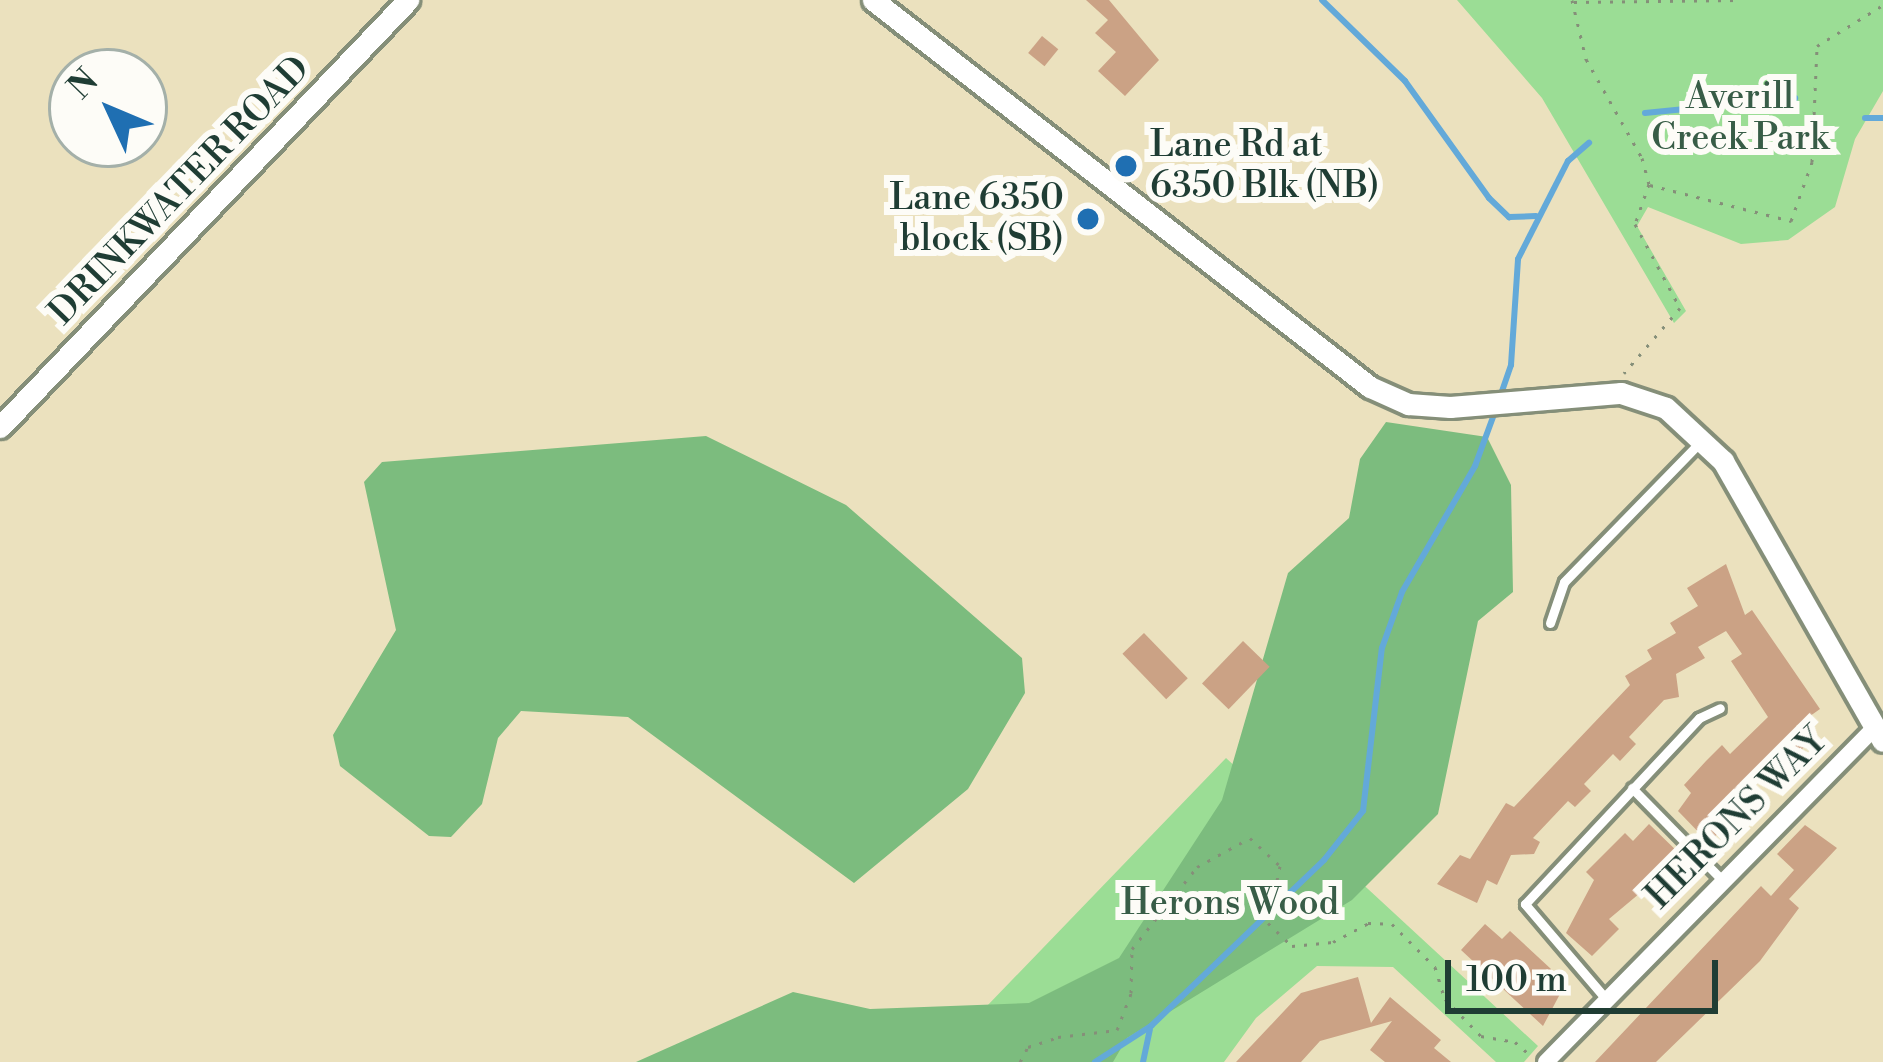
<!DOCTYPE html>
<html>
<head>
<meta charset="utf-8">
<style>
	body { margin:0 }
	#map { position:relative; width:1883px; height:1062px; overflow:hidden; background:#ebe1be; font-family:"Libre Bodoni",serif }
	div>[style] { position:absolute }
	.green>* { inset:0; background:#9bdd95 }
	.forest>* { inset:0; background:#7cbc7e }
	.stream>* { height:6px; margin:-3px; padding:0 3px; transform-origin:3px; border-radius:3px; background:#63a9d9 }
	.building>* { inset:0; background:#cba285; transform-origin:0 0 }
	.path>* { height:3px; margin-top:-1.5px; transform-origin:0; background:repeating-linear-gradient(90deg,#858f79 0 3px,transparent 0 12px) }
	.roads { filter:drop-shadow(3px 0 #858f79) drop-shadow(-3px 0 #858f79) drop-shadow(0 3px #858f79) drop-shadow(0 -3px #858f79) }
	.service>* { height:9px; margin:-4.5px; padding:0 4.5px; transform-origin:4.5px; border-radius:4.5px; background:#fff }
	.minor>* { height:16px; margin:-8px; padding:0 8px; transform-origin:8px; border-radius:8px; background:#fff }
	.tertiary>* { height:21px; margin:-10.5px; padding:0 10.5px; transform-origin:10.5px; border-radius:10.5px; background:#fff }
	.dots>* { width:33px; height:33px; translate:-50% -50%; box-sizing:border-box; border:6px solid #fdfcf7; border-radius:50% }
	span { translate:-50% -50%; white-space:nowrap; text-align:center; line-height:1.15; -webkit-text-stroke:12px #fdfcf7; paint-order:stroke }
	.park-label { font-size:36px; color:#385d47 }
	.poi-label { font-size:36px; color:#1f3d34 }
	.left { translate:0 -50%; text-align:left }
	.right { translate:-100% -50%; text-align:right }
	.street-label { font-size:36px; color:#1f3d34 }
	.north { position:absolute; left:48px; top:48px; width:120px; height:120px; box-sizing:border-box; background:#fdfcf7; border:3px solid #a4b0a9; border-radius:50%; rotate:314deg; font-size:33px; font-weight:700; line-height:48px; text-align:center; color:#1f3d34 }
	.north::after { content:''; display:block; margin:auto; width:42px; height:54px; background:#1f6fb2; clip-path:polygon(50% 0,100% 100%,50% 72%,0 100%) }
	.scale { position:absolute; left:1445px; top:960px; width:273px; height:54px; box-sizing:border-box; border:6px solid #1f3d34; border-top:0; padding-left:15px; font-size:36px; line-height:42px; white-space:nowrap; color:#1f3d34; -webkit-text-stroke:9px #fdfcf7; paint-order:stroke }
</style>
</head>
<body>
<div id="map">
	<div class="green">
		<i style="clip-path:polygon(1457px 0,1883px 0,1883px 91px,1855px 139px,1835px 207px,1788px 240px,1741px 244px,1648px 207px,1637px 226px,1686px 311px,1674px 323px,1542px 98px)"></i>
		<i style="clip-path:polygon(1226px 758px,1538px 1046px,1524px 1062px,1496px 1062px,1393px 967px,1317px 966px,1256px 1018px,1224px 1062px,933px 1062px)"></i>
	</div>
	<div class="forest">
		<i style="clip-path:polygon(1386px 422px,1487px 437px,1511px 485px,1513px 592px,1478px 621px,1438px 814px,1352px 900px,1127px 1038px,1113px 1062px,636px 1062px,793px 992px,870px 1009px,1029px 1003px,1119px 958px,1222px 800px,1288px 573px,1349px 518px,1360px 459px)"></i>
		<i style="clip-path:polygon(706px 436px,846px 505px,1022px 658px,1025px 693px,968px 789px,854px 883px,628px 717px,521px 711px,498px 738px,482px 804px,451px 837px,429px 836px,340px 766px,333px 735px,396px 630px,364px 482px,382px 462px)"></i>
	</div>
	<div class="stream">
		<i style="left:1322px;top:0;width:116px;rotate:44.3deg"></i>
		<i style="left:1405px;top:81px;width:144px;rotate:54.3deg"></i>
		<i style="left:1489px;top:198px;width:28px;rotate:44deg"></i>
		<i style="left:1509px;top:217px;width:27px;rotate:-2deg"></i>
		<i style="left:1645px;top:113px;width:151px;rotate:-5.7deg"></i>
		<i style="left:1865px;top:118px;width:18px"></i>
		<i style="left:1500px;top:397px;width:34px;rotate:-71deg"></i>
		<i style="left:1511px;top:365px;width:106px;rotate:-86.2deg"></i>
		<i style="left:1518px;top:259px;width:110px;rotate:-63deg"></i>
		<i style="left:1568px;top:161px;width:28px;rotate:-41deg"></i>
		<i style="left:1095px;top:1062px;width:67px;rotate:-32.7deg"></i>
		<i style="left:1151px;top:1026px;width:240px;rotate:-43.8deg"></i>
		<i style="left:1324px;top:860px;width:63px;rotate:-51.5deg"></i>
		<i style="left:1363px;top:811px;width:164px;rotate:-83.4deg"></i>
		<i style="left:1382px;top:648px;width:59px;rotate:-70.3deg"></i>
		<i style="left:1402px;top:592px;width:146px;rotate:-59.9deg"></i>
		<i style="left:1475px;top:466px;width:61px;rotate:-69.8deg"></i>
		<i style="left:1143px;top:1062px;width:33px;rotate:-78deg"></i>
	</div>
	<div class="building">
		<i style="clip-path:polygon(1086px 0,1109px 0,1159px 60px,1125px 96px,1098px 71px,1116px 52px,1095px 33px,1108px 20px)"></i>
		<i style="left:1042px;top:36px;width:21px;height:22px;rotate:39deg"></i>
		<i style="clip-path:polygon(1726px 564px,1745px 615px,1752px 610px,1820px 709px,1796px 726px,1811px 742px,1736px 800px,1743px 807px,1709px 843px,1678px 811px,1691px 793px,1684px 785px,1706px 761px,1722px 745px,1730px 754px,1768px 717px,1731px 661px,1742px 654px,1726px 631px,1698px 647px,1705px 658px,1676px 674px,1679px 697px,1664px 700px,1629px 737px,1636px 744px,1620px 761px,1613px 754px,1584px 784px,1591px 791px,1575px 807px,1568px 801px,1533px 838px,1540px 842px,1534px 854px,1511px 855px,1497px 885px,1487px 880px,1477px 903px,1437px 884px,1460px 855px,1470px 859px,1506px 803px,1514px 807px,1630px 685px,1625px 676px,1652px 659px,1647px 650px,1676px 633px,1670px 623px,1698px 606px,1687px 588px)"></i>
		<i style="left:1144px;top:633px;width:63px;height:30px;rotate:46deg"></i>
		<i style="left:1243px;top:641px;width:37px;height:59px;rotate:44deg"></i>
		<i style="clip-path:polygon(1649px 824px,1683px 857px,1609px 919px,1619px 929px,1592px 956px,1566px 933px,1594px 880px,1586px 872px,1625px 833px,1633px 841px)"></i>
		<i style="clip-path:polygon(1805px 825px,1837px 848px,1789px 899px,1799px 908px,1760px 961px,1656px 1062px,1595px 1062px,1761px 886px,1771px 896px,1794px 870px,1777px 854px)"></i>
		<i style="clip-path:polygon(1485px 924px,1502px 939px,1510px 931px,1551px 969px,1543px 978px,1560px 994px,1543px 1026px,1461px 950px)"></i>
		<i style="clip-path:polygon(1358px 977px,1371px 1023px,1390px 997px,1441px 1040px,1434px 1048px,1451px 1062px,1385px 1062px,1370px 1050px,1392px 1021px,1320px 1041px,1301px 1062px,1236px 1062px,1301px 993px)"></i>
	</div>
	<div class="path">
		<i style="left:1572px;top:0;width:61px;rotate:76.7deg"></i>
		<i style="left:1586px;top:59px;width:114px;rotate:60.5deg"></i>
		<i style="left:1642px;top:158px;width:27px;rotate:75deg"></i>
		<i style="left:1649px;top:184px;width:42px;rotate:109.3deg"></i>
		<i style="left:1635px;top:224px;width:95px;rotate:61.8deg"></i>
		<i style="left:1680px;top:308px;width:86px;rotate:130.7deg"></i>
		<i style="left:1574px;top:2px;width:166px;rotate:-0.7deg"></i>
		<i style="left:1650px;top:185px;width:146px;rotate:14.3deg"></i>
		<i style="left:1791px;top:221px;width:63px;rotate:-70.4deg"></i>
		<i style="left:1812px;top:162px;width:116px;rotate:-87.5deg"></i>
		<i style="left:1817px;top:46px;width:78px;rotate:-31.8deg"></i>
		<i style="left:1020px;top:1062px;width:17px;rotate:-62deg"></i>
		<i style="left:1028px;top:1047px;width:32px;rotate:-18deg"></i>
		<i style="left:1058px;top:1037px;width:59px;rotate:-6.8deg"></i>
		<i style="left:1117px;top:1030px;width:40px;rotate:-69deg"></i>
		<i style="left:1131px;top:993px;width:44px;rotate:-88.7deg"></i>
		<i style="left:1132px;top:949px;width:105px;rotate:-51.6deg"></i>
		<i style="left:1197px;top:867px;width:60px;rotate:-28.7deg"></i>
		<i style="left:1250px;top:838px;width:41px;rotate:43deg"></i>
		<i style="left:1280px;top:866px;width:58px;rotate:101.9deg"></i>
		<i style="left:1268px;top:923px;width:33px;rotate:44deg"></i>
		<i style="left:1292px;top:946px;width:41px;rotate:-5.6deg"></i>
		<i style="left:1333px;top:942px;width:40px;rotate:-28deg"></i>
		<i style="left:1368px;top:923px;width:24px;rotate:2deg"></i>
		<i style="left:1392px;top:924px;width:61px;rotate:45deg"></i>
		<i style="left:1435px;top:967px;width:34px;rotate:73deg"></i>
		<i style="left:1445px;top:999px;width:52px;rotate:45.8deg"></i>
		<i style="left:1481px;top:1036px;width:35px;rotate:10deg"></i>
		<i style="left:1515px;top:1042px;width:23px;rotate:41deg"></i>
	</div>
	<div class="roads">
		<div class="service">
			<i style="left:1550px;top:623px;width:43px;rotate:-71.1deg"></i>
			<i style="left:1564px;top:582px;width:197px;rotate:-45.8deg"></i>
			<i style="left:1632px;top:788px;width:129px;rotate:45.6deg"></i>
			<i style="left:1606px;top:999px;width:125px;rotate:-130.5deg"></i>
			<i style="left:1525px;top:904px;width:255px;rotate:-46.9deg"></i>
			<i style="left:1699px;top:718px;width:23px;rotate:-25deg"></i>
		</div>
		<div class="minor">
			<i style="left:1546px;top:1062px;width:470px;rotate:-45.5deg"></i>
		</div>
		<div class="tertiary">
			<i style="left:873px;top:0;width:630px;rotate:37.91deg"></i>
			<i style="left:1370px;top:387px;width:42px;rotate:24.1deg"></i>
			<i style="left:1408px;top:404px;width:42px;rotate:4.1deg"></i>
			<i style="left:1450px;top:407px;width:172px;rotate:-4.7deg"></i>
			<i style="left:1621px;top:393px;width:47px;rotate:18.4deg"></i>
			<i style="left:1666px;top:408px;width:78px;rotate:42.9deg"></i>
			<i style="left:1723px;top:461px;width:322px;rotate:60.3deg"></i>
			<i style="left:0;top:427px;width:591px;rotate:-46.3deg"></i>
		</div>
	</div>
	<div class="dots">
		<i style="left:1126px;top:166px;background:#1f6fb2"></i>
		<i style="left:1088px;top:219px;background:#1f6fb2"></i>
	</div>
	<div class="park-label">
		<span style="left:1740px;top:118px">Averill<br>Creek Park</span>
		<span style="left:1230px;top:904px">Herons Wood</span>
	</div>
	<div class="poi-label">
		<span class="left" style="left:1150px;top:166px">Lane Rd at<br>6350 Blk (NB)</span>
		<span class="right" style="left:1064px;top:219px">Lane 6350<br>block (SB)</span>
	</div>
	<div class="street-label">
		<span style="left:180px;top:191px;rotate:-46deg">DRINKWATER ROAD</span>
		<span style="left:1737px;top:819px;rotate:-45deg">HERONS WAY</span>
	</div>
	<div class="north">N</div>
	<div class="scale">100 m</div>
</div>
</body>
</html>
